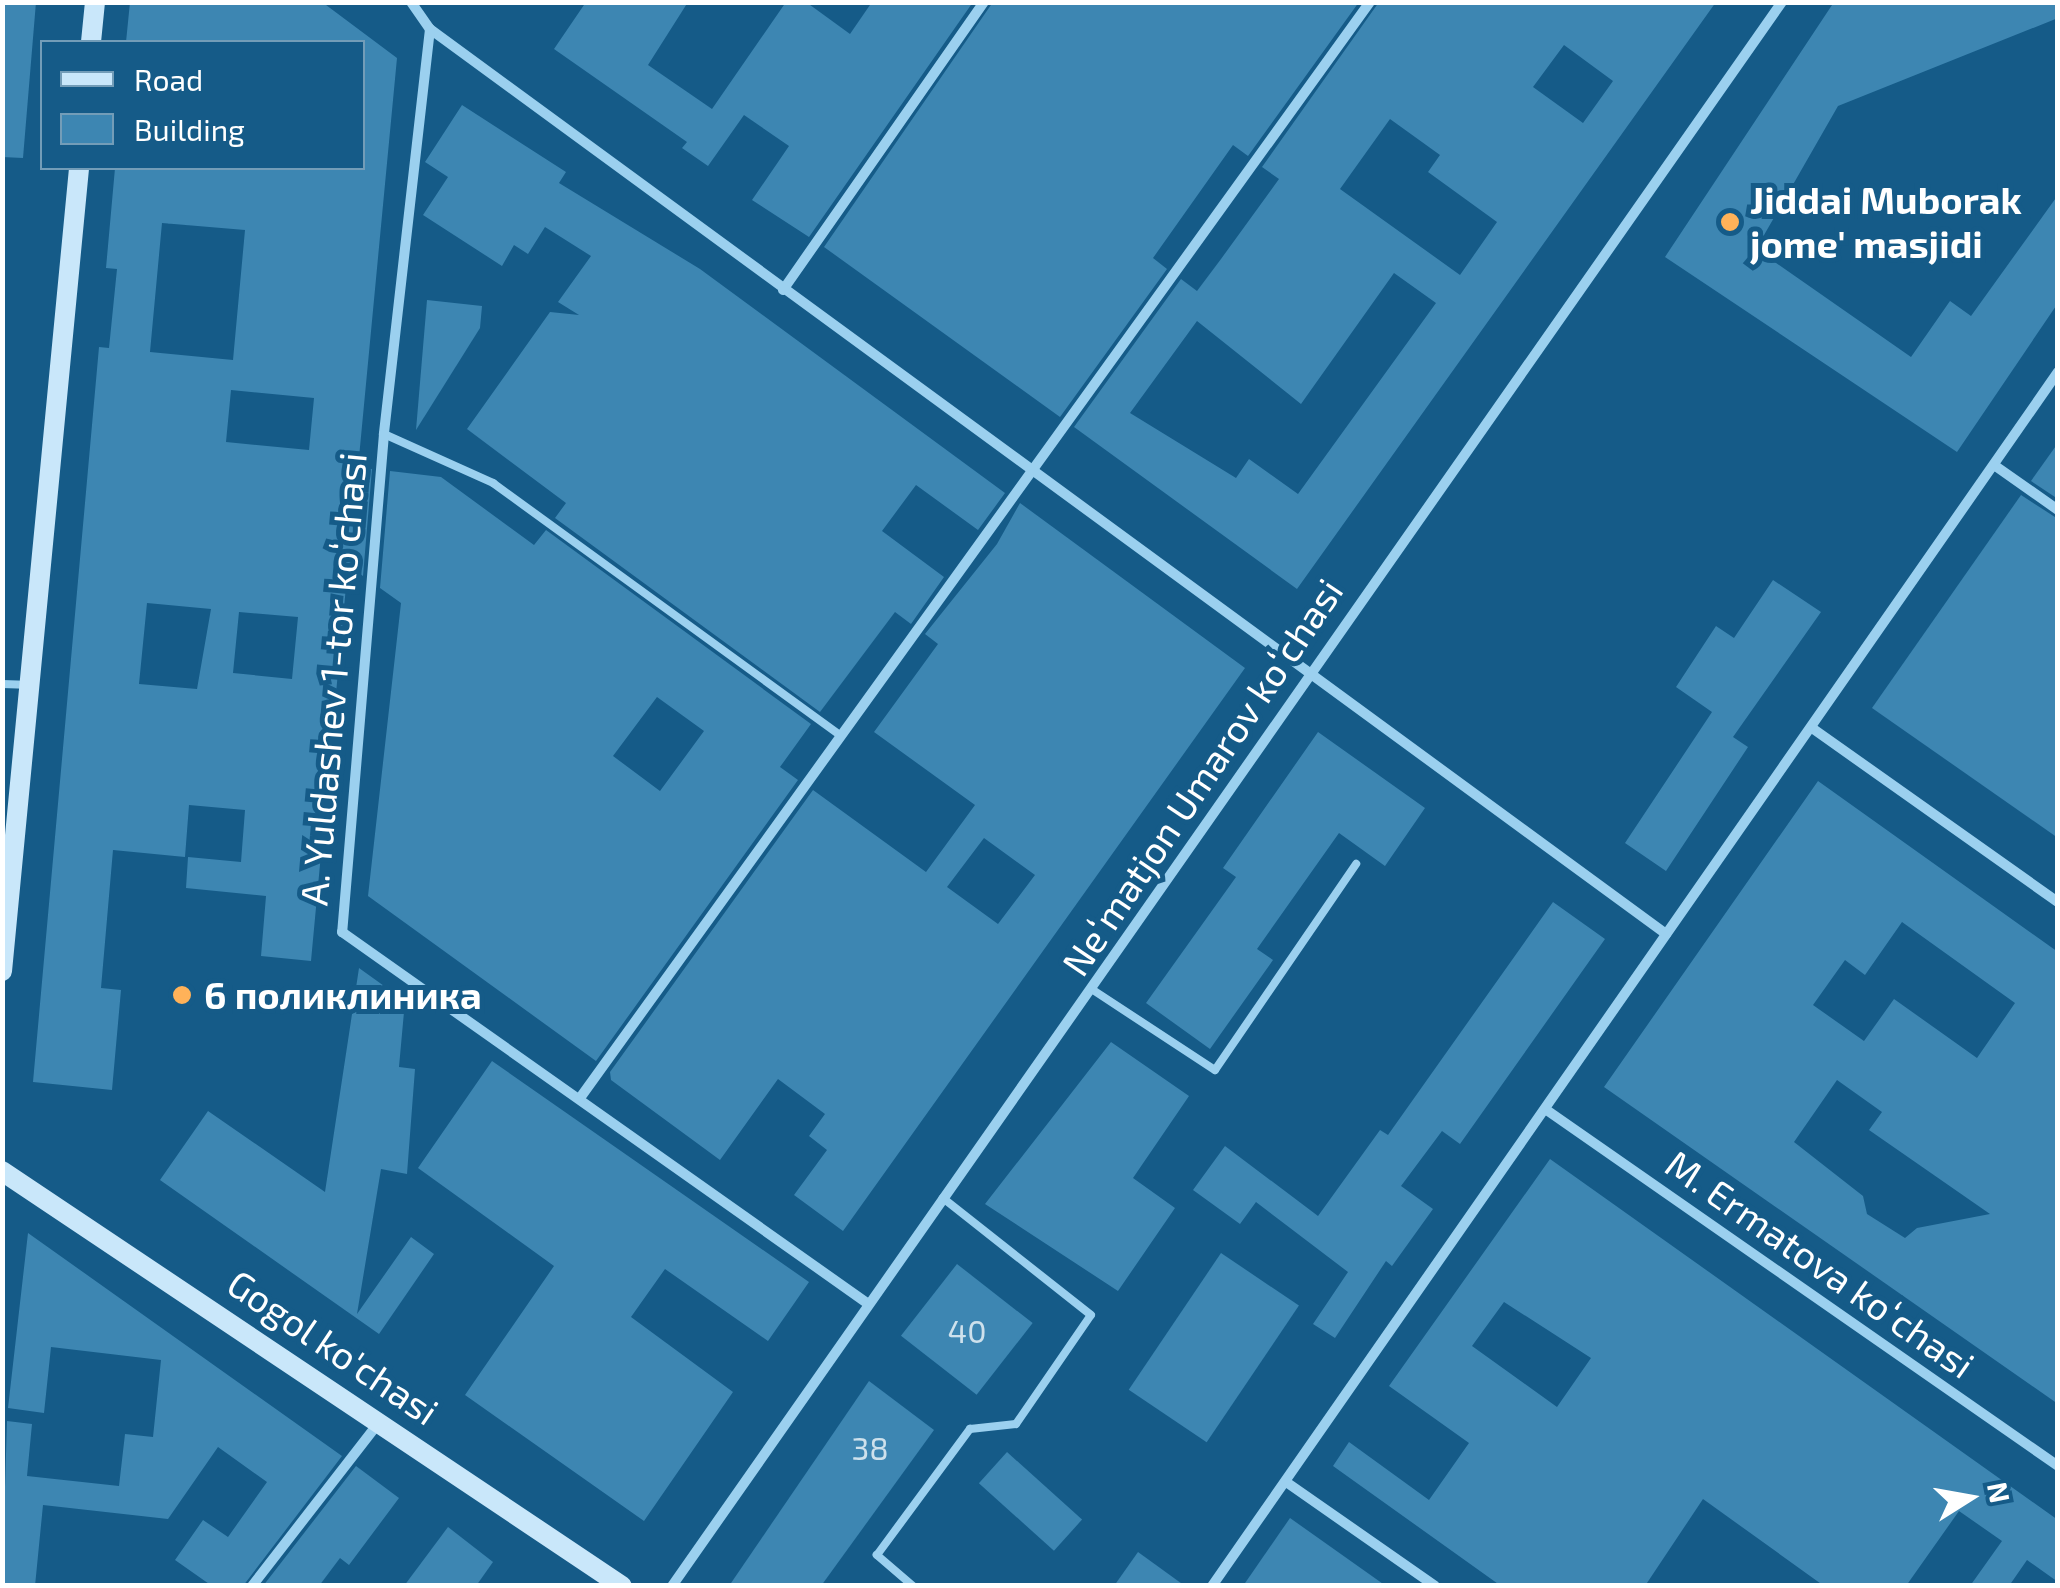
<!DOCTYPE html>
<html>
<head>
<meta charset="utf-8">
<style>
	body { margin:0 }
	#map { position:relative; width:2060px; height:1588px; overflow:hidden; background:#155b88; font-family:"Exo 2",sans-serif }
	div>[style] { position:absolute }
	.building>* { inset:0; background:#3d86b2; transform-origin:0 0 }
	.service>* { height:8px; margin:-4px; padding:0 4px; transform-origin:4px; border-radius:4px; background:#9bd0ef }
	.minor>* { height:10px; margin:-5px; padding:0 5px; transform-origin:5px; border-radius:5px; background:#9bd0ef }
	.secondary>* { height:20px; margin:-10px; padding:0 10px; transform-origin:10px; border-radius:10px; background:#c9e7fa }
	.dots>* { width:28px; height:28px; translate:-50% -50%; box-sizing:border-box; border:5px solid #155b88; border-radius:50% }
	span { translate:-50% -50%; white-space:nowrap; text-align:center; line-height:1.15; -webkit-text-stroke:10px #155b88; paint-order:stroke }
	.number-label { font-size:32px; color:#cee1ec }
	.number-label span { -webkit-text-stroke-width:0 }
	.poi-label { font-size:38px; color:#fff; font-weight:700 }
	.left { translate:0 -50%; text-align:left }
	.street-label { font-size:38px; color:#fff }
	.frame { position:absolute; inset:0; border:5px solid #fff; pointer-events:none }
	.legend { position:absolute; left:40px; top:40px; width:325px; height:130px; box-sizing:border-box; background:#155b88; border:2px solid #739db8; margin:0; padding:12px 18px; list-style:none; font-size:30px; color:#fff }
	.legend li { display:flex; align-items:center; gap:20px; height:50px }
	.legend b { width:50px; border:2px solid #739db8 }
	.north { position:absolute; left:1920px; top:1448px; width:100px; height:100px; -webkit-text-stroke:8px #155b88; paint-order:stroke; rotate:79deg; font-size:28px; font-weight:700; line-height:40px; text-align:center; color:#fff }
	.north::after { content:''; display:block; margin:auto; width:35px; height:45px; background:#fff; clip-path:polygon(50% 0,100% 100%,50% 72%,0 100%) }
</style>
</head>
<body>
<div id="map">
	<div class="building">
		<i style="clip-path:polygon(2px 2px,36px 2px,23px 158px,2px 157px)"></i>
		<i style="clip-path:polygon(evenodd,130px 2px,322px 2px,397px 58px,358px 468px,372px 469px,363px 576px,348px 565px,311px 961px,261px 956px,266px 896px,186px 888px,188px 857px,241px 862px,245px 810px,189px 805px,185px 857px,113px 850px,101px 988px,121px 990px,112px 1090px,33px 1082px,99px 347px,109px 348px,117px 269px,106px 268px,115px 168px,362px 168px,362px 42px,126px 42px,130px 2px,162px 223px,245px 230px,233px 360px,150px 352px,162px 223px,130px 2px,231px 390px,314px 398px,309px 450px,226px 442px,231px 390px,130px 2px,147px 603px,211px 609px,197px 689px,139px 684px,147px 603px,130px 2px,239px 612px,298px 617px,292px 679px,233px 673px,239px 612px)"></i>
		<i style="clip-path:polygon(586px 2px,688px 2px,648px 65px,712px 109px,786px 2px,806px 2px,850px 34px,872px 2px,973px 2px,809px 237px,752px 200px,789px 146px,744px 115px,708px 166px,682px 148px,687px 142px,554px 49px)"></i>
		<i style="clip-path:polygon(993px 2px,1359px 2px,1248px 156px,1233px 145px,1153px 258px,1167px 269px,1060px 417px,824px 247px)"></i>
		<i style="clip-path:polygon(evenodd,1379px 2px,1716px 2px,1297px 589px,1074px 427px,1181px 279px,1197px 291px,1221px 259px,1279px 179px,1262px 167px,1379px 2px,1564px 45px,1613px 81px,1583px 123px,1533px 87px,1564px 45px,1379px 2px,1390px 119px,1440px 155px,1428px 172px,1497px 222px,1460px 275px,1340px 189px,1390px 119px,1379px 2px,1394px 273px,1436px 303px,1298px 494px,1249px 459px,1236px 478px,1130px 413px,1197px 321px,1301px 404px,1394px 273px)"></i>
		<i style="clip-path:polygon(1834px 2px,2058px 2px,2058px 18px,1838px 106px,1756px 249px,1911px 357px,1950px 301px,1971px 316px,2058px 195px,2058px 303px,1957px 452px,1665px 257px)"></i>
		<i style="clip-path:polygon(462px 105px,566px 172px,559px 183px,700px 269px,1005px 493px,978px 530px,916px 485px,882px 531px,944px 577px,911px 624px,895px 612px,820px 712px,555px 518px,566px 503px,467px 429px,550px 312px,579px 315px,558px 302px,591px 256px,545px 227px,528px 254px,514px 245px,502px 266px,423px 215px,448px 177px,425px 162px)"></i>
		<i style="clip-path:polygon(427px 300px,482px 306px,480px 328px,416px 430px)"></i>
		<i style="clip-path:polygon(2058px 443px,2058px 499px,2031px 481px)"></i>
		<i style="clip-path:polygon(evenodd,390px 471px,441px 477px,534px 545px,546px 530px,811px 724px,780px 767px,798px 780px,596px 1061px,368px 896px,401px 603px,380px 588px,390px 471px,657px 697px,704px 731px,660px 791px,613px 756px,657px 697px)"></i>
		<i style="clip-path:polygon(2021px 495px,2058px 519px,2058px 838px,1872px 708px)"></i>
		<i style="clip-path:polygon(evenodd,1020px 503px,1245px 668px,843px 1231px,794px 1195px,827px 1150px,809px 1136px,825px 1114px,778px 1079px,720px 1160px,611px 1080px,610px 1072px,813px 790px,926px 872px,975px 805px,874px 732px,938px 644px,925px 634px,997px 544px,1020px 503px,984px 838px,1035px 875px,998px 924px,947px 887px,984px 838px)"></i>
		<i style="clip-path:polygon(1773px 580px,1821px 612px,1733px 737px,1748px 747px,1666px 871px,1625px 843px,1712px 712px,1676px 687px,1716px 626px,1734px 638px)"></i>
		<i style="clip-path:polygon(1318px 732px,1425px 808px,1385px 866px,1339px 833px,1257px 949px,1273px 960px,1210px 1049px,1146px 1003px,1236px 877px,1223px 868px)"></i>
		<i style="clip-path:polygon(evenodd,1818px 781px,2058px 952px,2058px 1404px,1604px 1087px,1818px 781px,1902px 922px,2015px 1003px,1977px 1058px,1894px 999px,1864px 1041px,1813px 1005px,1845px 960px,1865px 975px,1902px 922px,1818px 781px,1837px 1080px,1882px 1112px,1869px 1130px,1990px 1214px,1917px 1228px,1905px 1238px,1867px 1214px,1863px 1196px,1794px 1142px,1837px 1080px)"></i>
		<i style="clip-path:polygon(1553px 902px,1605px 939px,1460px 1144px,1442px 1131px,1401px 1186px,1433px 1209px,1392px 1266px,1386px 1261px,1335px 1338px,1313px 1324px,1348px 1272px,1256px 1202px,1240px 1224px,1193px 1190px,1225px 1146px,1318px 1216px,1380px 1130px,1388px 1135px)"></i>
		<i style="clip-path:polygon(359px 968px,405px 1001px,399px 1067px,415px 1069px,407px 1174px,381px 1169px,357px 1314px,411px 1237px,434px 1254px,379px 1334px,160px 1180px,208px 1111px,325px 1192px)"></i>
		<i style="clip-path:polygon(1111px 1042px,1189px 1096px,1133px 1178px,1175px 1208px,1118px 1291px,985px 1204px)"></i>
		<i style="clip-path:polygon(492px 1061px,809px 1282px,768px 1341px,665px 1269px,631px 1317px,733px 1392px,644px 1521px,465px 1395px,554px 1266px,418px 1168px)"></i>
		<i style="clip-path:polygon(evenodd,1550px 1159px,2058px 1520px,2058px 1582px,2027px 1560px,2009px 1586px,1970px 1586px,2002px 1541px,1959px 1511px,1906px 1586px,1824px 1586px,1703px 1499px,1645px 1586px,1501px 1586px,1333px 1466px,1349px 1442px,1429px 1500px,1469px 1443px,1389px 1386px,1550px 1159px,1504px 1302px,1591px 1358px,1557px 1407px,1472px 1346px,1504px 1302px)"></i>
		<i style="clip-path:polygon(28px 1233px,342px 1456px,243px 1586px,212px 1586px,175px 1560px,203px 1520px,228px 1537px,267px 1482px,218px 1447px,168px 1519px,43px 1505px,35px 1586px,2px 1586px,7px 1421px,32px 1424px,27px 1476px,119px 1486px,125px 1434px,153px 1437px,161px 1360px,51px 1347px,44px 1413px,8px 1408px)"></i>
		<i style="left:1221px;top:1253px;width:94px;height:165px;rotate:34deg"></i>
		<i style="left:957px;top:1264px;width:96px;height:91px;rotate:38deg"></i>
		<i style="clip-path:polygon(869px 1381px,934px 1430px,821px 1586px,729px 1586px)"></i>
		<i style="left:1007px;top:1452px;width:101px;height:42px;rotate:42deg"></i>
		<i style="clip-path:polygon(356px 1466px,399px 1498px,349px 1565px,340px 1558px,319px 1586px,263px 1586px)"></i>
		<i style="clip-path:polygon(1290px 1518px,1386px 1586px,1243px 1586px)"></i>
		<i style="clip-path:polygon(448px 1527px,493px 1562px,476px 1586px,404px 1586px)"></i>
		<i style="clip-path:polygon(1138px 1552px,1185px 1586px,1114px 1586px)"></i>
	</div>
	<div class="service">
		<i style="left:384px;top:434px;width:120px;rotate:24.2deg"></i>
		<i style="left:493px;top:483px;width:427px;rotate:36deg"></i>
		<i style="left:2px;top:684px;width:23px;rotate:2deg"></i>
		<i style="left:1093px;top:990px;width:146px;rotate:33.3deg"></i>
		<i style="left:1215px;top:1070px;width:250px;rotate:-55.6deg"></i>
		<i style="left:913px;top:1586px;width:48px;rotate:-139.3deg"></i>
		<i style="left:877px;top:1555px;width:157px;rotate:-53.6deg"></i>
		<i style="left:970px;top:1429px;width:46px;rotate:-6.2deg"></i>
		<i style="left:1016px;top:1424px;width:132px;rotate:-55.5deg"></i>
		<i style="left:1091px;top:1315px;width:189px;rotate:-141.7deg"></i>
	</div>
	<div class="minor">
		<i style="left:411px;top:2px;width:33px;rotate:55deg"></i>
		<i style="left:430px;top:29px;width:1532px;rotate:36.21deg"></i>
		<i style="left:430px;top:29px;width:408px;rotate:96.5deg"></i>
		<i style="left:384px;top:434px;width:500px;rotate:94.8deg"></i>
		<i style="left:342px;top:932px;width:643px;rotate:35.25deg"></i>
		<i style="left:783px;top:290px;width:351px;rotate:-55.1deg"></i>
		<i style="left:1994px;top:465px;width:78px;rotate:35.1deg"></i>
		<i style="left:1812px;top:728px;width:301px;rotate:35.3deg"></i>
		<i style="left:580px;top:1098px;width:1351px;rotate:-54.22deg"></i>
		<i style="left:1548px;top:1111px;width:621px;rotate:34.84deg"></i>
		<i style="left:1289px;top:1484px;width:178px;rotate:34.9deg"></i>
		<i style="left:252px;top:1586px;width:209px;rotate:-52.2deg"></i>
		<i style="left:672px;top:1586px;width:1934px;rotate:-54.98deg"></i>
		<i style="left:1212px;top:1586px;width:1480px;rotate:-55.13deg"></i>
	</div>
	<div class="secondary">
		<i style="left:91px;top:42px;width:40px;rotate:-84.3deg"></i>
		<i style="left:2px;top:971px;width:807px;rotate:-84.52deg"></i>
		<i style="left:2px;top:1171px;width:746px;rotate:33.8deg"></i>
	</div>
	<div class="dots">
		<i style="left:1730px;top:222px;background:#ffb259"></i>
		<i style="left:182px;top:995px;background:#ffb259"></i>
	</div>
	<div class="number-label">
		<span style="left:967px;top:1330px">40</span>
		<span style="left:870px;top:1447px">38</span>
	</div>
	<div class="poi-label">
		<span class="left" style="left:1750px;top:222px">Jiddai Muborak<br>jome' masjidi</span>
		<span class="left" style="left:204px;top:995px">6 поликлиника</span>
	</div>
	<div class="street-label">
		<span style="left:333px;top:679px;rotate:-85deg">A. Yuldashev 1-tor koʻchasi</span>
		<span style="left:1202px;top:777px;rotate:-56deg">Neʻmatjon Umarov koʻchasi</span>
		<span style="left:1820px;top:1264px;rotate:35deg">M. Ermatova koʻchasi</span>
		<span style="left:333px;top:1347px;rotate:34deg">Gogol ko'chasi</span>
	</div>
	<div class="frame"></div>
	<ul class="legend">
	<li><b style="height:12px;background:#c9e7fa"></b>Road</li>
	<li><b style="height:28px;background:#3d86b2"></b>Building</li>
	</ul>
	<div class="north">N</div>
</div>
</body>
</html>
